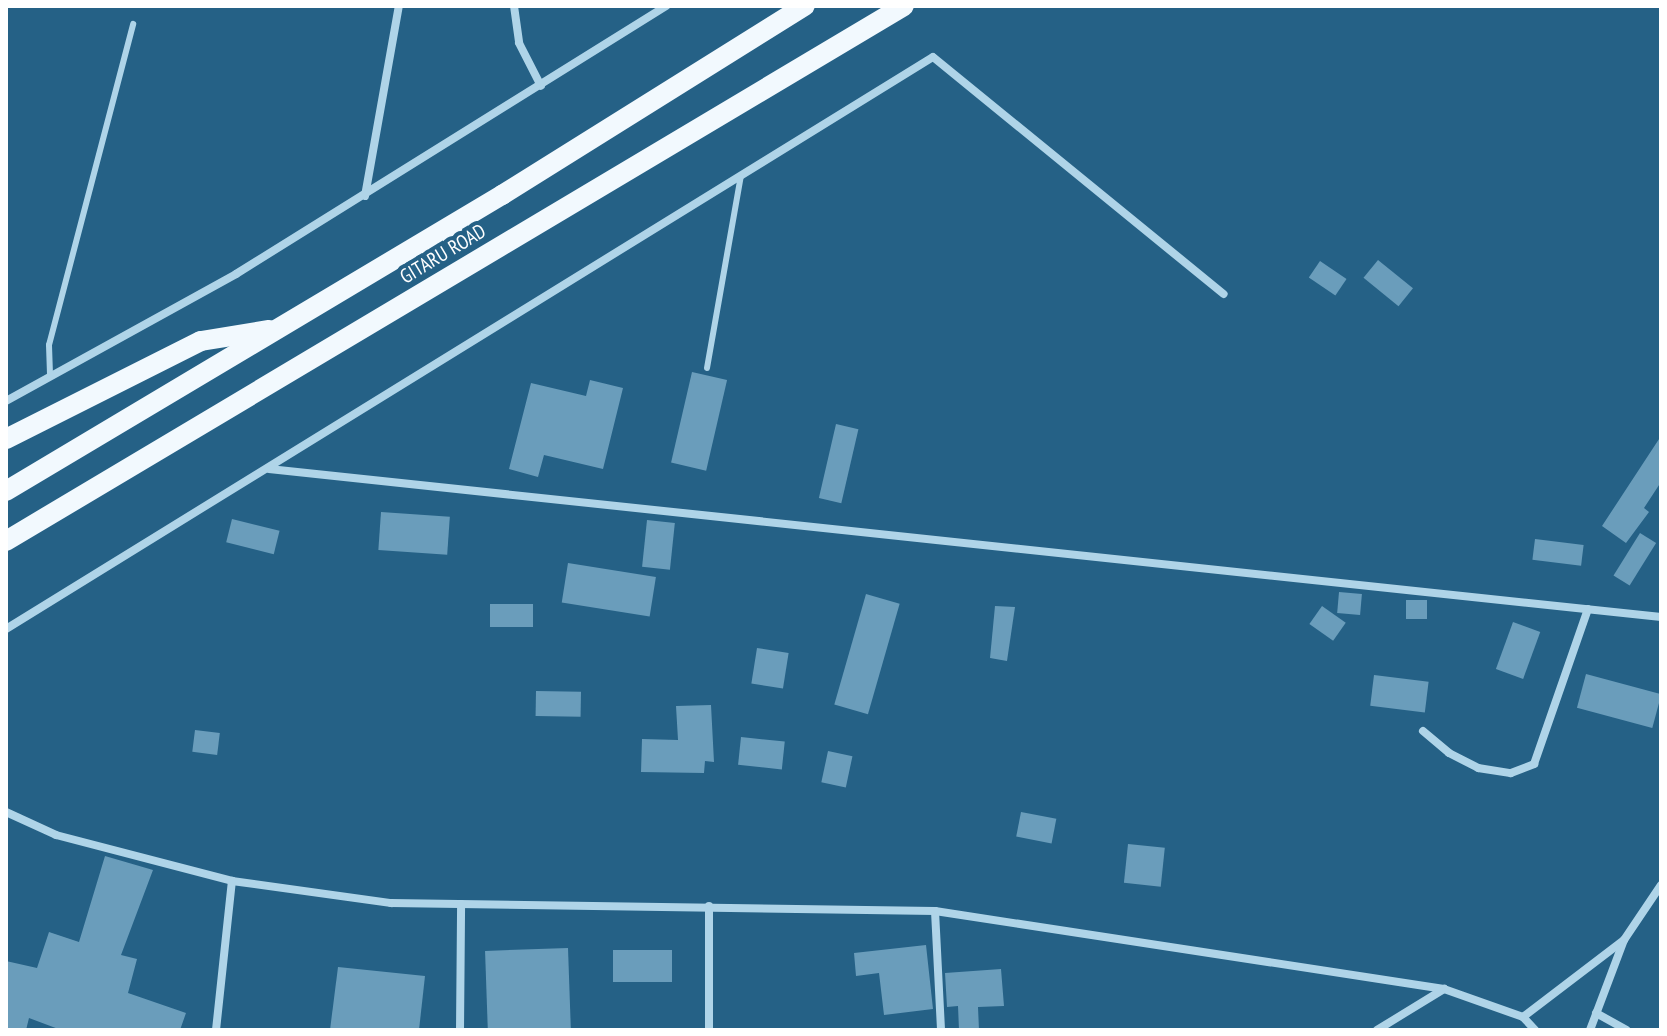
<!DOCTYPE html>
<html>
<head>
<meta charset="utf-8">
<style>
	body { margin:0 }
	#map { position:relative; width:1667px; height:1036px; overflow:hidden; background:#256186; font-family:"PT Sans Narrow",sans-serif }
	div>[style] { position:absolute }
	.building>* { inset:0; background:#6a9dbb; transform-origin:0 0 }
	.service>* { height:6px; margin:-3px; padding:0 3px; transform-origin:3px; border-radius:3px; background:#afd4e8 }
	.minor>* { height:8px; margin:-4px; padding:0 4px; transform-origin:4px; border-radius:4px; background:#afd4e8 }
	.primary>* { height:20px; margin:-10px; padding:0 10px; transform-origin:10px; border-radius:10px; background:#f2f9fe }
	span { translate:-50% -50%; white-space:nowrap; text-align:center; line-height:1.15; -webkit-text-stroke:8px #256186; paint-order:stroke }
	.street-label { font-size:20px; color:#fff }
	.frame { position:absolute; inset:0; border:8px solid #fff; pointer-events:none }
</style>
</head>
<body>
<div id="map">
	<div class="building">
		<i style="left:1378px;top:260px;width:45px;height:23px;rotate:39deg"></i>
		<i style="left:1320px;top:261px;width:32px;height:20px;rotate:34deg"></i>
		<i style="left:692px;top:372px;width:36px;height:93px;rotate:13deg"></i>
		<i style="clip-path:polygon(590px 380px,623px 388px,603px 469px,544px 455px,538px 477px,509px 469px,531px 383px,586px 396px)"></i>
		<i style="left:836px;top:424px;width:23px;height:76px;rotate:13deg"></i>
		<i style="clip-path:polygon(1661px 436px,1661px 482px,1644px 508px,1649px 512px,1626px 543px,1602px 526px)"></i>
		<i style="left:381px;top:512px;width:69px;height:38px;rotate:4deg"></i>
		<i style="left:232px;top:519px;width:49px;height:24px;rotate:14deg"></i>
		<i style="left:647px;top:520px;width:28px;height:47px;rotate:6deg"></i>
		<i style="left:1640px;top:533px;width:19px;height:50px;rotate:32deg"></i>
		<i style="left:1535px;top:539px;width:49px;height:21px;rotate:7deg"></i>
		<i style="left:568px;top:563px;width:89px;height:40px;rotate:9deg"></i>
		<i style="left:1339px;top:592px;width:23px;height:21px;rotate:5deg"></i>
		<i style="left:866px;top:594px;width:35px;height:115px;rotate:16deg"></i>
		<i style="left:1406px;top:600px;width:21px;height:19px"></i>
		<i style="left:490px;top:604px;width:43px;height:23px"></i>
		<i style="clip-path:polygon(995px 606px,1015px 607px,1007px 661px,990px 658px)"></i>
		<i style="left:1322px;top:606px;width:29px;height:22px;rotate:35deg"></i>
		<i style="left:1513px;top:622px;width:29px;height:50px;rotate:20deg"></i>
		<i style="left:757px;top:648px;width:32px;height:36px;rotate:9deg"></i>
		<i style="left:1586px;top:674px;width:78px;height:35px;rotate:15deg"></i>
		<i style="left:1374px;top:675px;width:55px;height:31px;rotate:7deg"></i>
		<i style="left:536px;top:691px;width:45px;height:25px;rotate:1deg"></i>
		<i style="clip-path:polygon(711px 705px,714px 762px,705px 761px,704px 773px,641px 772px,642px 739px,678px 740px,676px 706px)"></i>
		<i style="left:195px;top:730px;width:25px;height:22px;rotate:7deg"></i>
		<i style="left:741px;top:737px;width:44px;height:28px;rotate:6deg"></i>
		<i style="left:828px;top:751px;width:25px;height:32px;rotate:12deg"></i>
		<i style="left:1021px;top:812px;width:36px;height:25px;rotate:11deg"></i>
		<i style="left:1128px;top:844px;width:37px;height:39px;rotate:6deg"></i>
		<i style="clip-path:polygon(105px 856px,153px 870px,121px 955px,137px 959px,128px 993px,186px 1013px,180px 1030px,61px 1030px,29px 1018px,26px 1030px,6px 1030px,6px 961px,37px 968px,49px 932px,79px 942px)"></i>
		<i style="clip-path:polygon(926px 945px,933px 1009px,884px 1015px,879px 973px,856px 976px,854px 953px)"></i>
		<i style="left:568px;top:948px;width:82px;height:83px;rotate:88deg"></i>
		<i style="left:613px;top:950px;width:59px;height:32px"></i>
		<i style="clip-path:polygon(338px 967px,425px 976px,419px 1030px,330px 1030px)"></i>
		<i style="clip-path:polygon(1001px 969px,1004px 1006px,978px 1007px,979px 1030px,959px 1030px,958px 1006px,947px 1007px,945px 973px)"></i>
	</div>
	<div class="service">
		<i style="left:707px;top:368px;width:195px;rotate:-80deg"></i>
		<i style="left:50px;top:374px;width:29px;rotate:-92deg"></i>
		<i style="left:49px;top:345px;width:332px;rotate:-75.3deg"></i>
	</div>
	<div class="minor">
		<i style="left:514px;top:6px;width:37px;rotate:82deg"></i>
		<i style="left:519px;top:43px;width:48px;rotate:62.9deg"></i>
		<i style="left:365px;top:196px;width:193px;rotate:-79.9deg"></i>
		<i style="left:6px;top:401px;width:263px;rotate:-28.9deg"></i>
		<i style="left:236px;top:274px;width:507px;rotate:-31.93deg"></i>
		<i style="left:269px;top:469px;width:1400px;rotate:6.07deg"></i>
		<i style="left:6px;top:629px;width:1089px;rotate:-31.68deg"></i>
		<i style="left:933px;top:57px;width:375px;rotate:39.2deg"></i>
		<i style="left:1423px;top:731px;width:34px;rotate:40deg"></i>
		<i style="left:1449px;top:753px;width:33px;rotate:27deg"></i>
		<i style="left:1478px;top:768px;width:33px;rotate:9deg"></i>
		<i style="left:1511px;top:773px;width:25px;rotate:-21deg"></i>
		<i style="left:1534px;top:764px;width:164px;rotate:-70.8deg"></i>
		<i style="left:6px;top:812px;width:55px;rotate:24.7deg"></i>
		<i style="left:56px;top:835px;width:182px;rotate:14.6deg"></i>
		<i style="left:232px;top:881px;width:161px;rotate:7.9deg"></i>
		<i style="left:391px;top:903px;width:544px;rotate:0.84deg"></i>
		<i style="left:935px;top:911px;width:515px;rotate:8.71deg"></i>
		<i style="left:1444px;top:989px;width:84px;rotate:19.5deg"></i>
		<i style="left:1523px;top:1017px;width:127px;rotate:-37.3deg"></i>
		<i style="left:935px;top:911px;width:119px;rotate:87.1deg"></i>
		<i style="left:1596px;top:1013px;width:35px;rotate:29deg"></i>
		<i style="left:1523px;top:1017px;width:18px;rotate:47deg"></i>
		<i style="left:216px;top:1030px;width:150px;rotate:-83.9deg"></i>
		<i style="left:460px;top:1030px;width:126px;rotate:-89.5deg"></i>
		<i style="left:709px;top:1030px;width:124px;rotate:-90deg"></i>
		<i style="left:1377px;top:1030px;width:79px;rotate:-31.5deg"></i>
		<i style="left:1590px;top:1030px;width:96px;rotate:-69.3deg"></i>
		<i style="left:1624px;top:940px;width:66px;rotate:-56.1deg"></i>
	</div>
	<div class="primary">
		<i style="left:6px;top:439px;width:218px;rotate:-26.7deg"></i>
		<i style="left:201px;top:341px;width:69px;rotate:-9.2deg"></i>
		<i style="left:6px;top:491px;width:578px;rotate:-30.83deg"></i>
		<i style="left:502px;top:195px;width:357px;rotate:-32deg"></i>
		<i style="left:6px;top:541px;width:1045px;rotate:-30.79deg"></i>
	</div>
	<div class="street-label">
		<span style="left:443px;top:254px;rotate:-31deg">GITARU ROAD</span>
	</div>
	<div class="frame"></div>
</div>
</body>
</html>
